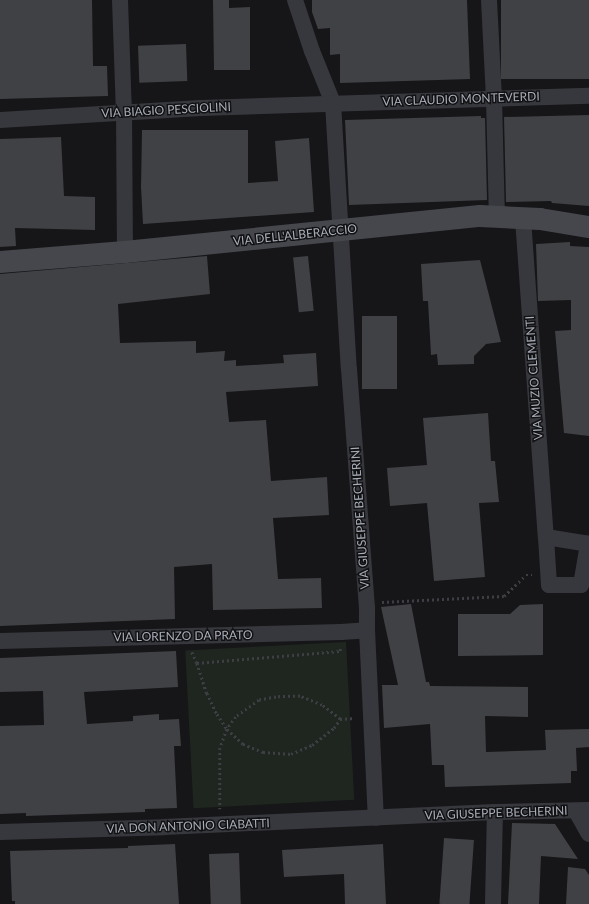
<!DOCTYPE html>
<html>
<head>
<meta charset="utf-8">
<style>
	body { margin:0 }
	#map { position:relative; width:589px; height:904px; overflow:hidden; background:#161618; font-family:Lato,sans-serif }
	div>[style] { position:absolute }
	.green>* { inset:0; background:#1e261f; transform-origin:0 0 }
	.building>* { inset:0; background:#404145; transform-origin:0 0 }
	.path>* { height:2.5px; margin-top:-1.25px; transform-origin:0; background:repeating-linear-gradient(90deg,#3d3f44 0 2px,transparent 0 5px) }
	.street>* { height:16px; margin:-8px; padding:0 8px; transform-origin:8px; border-radius:8px; background:#37383d }
	.secondary>* { height:22px; margin:-11px; padding:0 11px; transform-origin:11px; border-radius:11px; background:#45474d }
	span { translate:-50% -50%; white-space:nowrap; text-align:center; line-height:1.15; -webkit-text-stroke:3px #111113; paint-order:stroke }
	.street-label { font-size:12px; color:#a8adb8 }
</style>
</head>
<body>
<div id="map">
	<div class="green">
		<i style="left:346px;top:642px;width:158px;height:161px;rotate:87deg"></i>
	</div>
	<div class="building">
		<i style="clip-path:polygon(0 0,92px 0,93px 66px,107px 66px,108px 96px,0 99px)"></i>
		<i style="clip-path:polygon(213px 0,229px 0,229px 8px,250px 7px,250px 70px,214px 70px)"></i>
		<i style="clip-path:polygon(312px 0,467px 0,470px 79px,340px 83px,340px 54px,330px 55px,330px 28px,318px 29px,312px 12px)"></i>
		<i style="left:501px;top:0;width:88px;height:79px"></i>
		<i style="left:186px;top:44px;width:37px;height:48px;rotate:88deg"></i>
		<i style="clip-path:polygon(589px 115px,589px 206px,552px 203px,551px 201px,506px 202px,504px 117px)"></i>
		<i style="clip-path:polygon(481px 116px,481px 118px,485px 118px,487px 200px,349px 205px,345px 120px)"></i>
		<i style="clip-path:polygon(142px 130px,248px 130px,248px 183px,278px 181px,275px 141px,309px 138px,314px 212px,143px 224px,141px 187px)"></i>
		<i style="clip-path:polygon(61px 137px,64px 196px,95px 197px,95px 230px,15px 228px,16px 246px,0 247px,0 139px)"></i>
		<i style="clip-path:polygon(570px 242px,570px 246px,589px 247px,589px 436px,564px 433px,555px 331px,571px 330px,571px 300px,538px 301px,536px 244px)"></i>
		<i style="clip-path:polygon(207px 256px,210px 294px,118px 304px,120px 343px,196px 341px,196px 353px,225px 351px,224px 361px,236px 360px,236px 366px,284px 363px,283px 355px,316px 353px,318px 386px,226px 392px,229px 422px,266px 420px,271px 481px,327px 477px,329px 515px,273px 518px,278px 579px,321px 578px,322px 608px,213px 610px,212px 564px,174px 567px,175px 619px,0 626px,0 274px)"></i>
		<i style="left:308px;top:256px;width:55px;height:15px;rotate:84deg"></i>
		<i style="clip-path:polygon(480px 260px,501px 342px,486px 344px,474px 356px,474px 364px,438px 365px,437px 354px,431px 355px,428px 301px,423px 301px,421px 264px)"></i>
		<i style="left:362px;top:316px;width:35px;height:73px"></i>
		<i style="clip-path:polygon(488px 413px,491px 461px,495px 461px,499px 502px,479px 503px,485px 577px,434px 581px,427px 503px,390px 506px,387px 468px,427px 465px,423px 418px)"></i>
		<i style="clip-path:polygon(411px 604px,426px 682px,429px 682px,430px 686px,528px 687px,528px 717px,485px 716px,486px 752px,546px 750px,545px 730px,589px 729px,589px 747px,576px 748px,577px 771px,571px 771px,571px 783px,445px 787px,444px 765px,432px 765px,430px 724px,384px 728px,382px 685px,398px 685px,381px 607px)"></i>
		<i style="clip-path:polygon(543px 604px,543px 655px,458px 656px,458px 614px,510px 614px,520px 605px)"></i>
		<i style="clip-path:polygon(176px 651px,178px 687px,84px 692px,87px 724px,133px 721px,133px 716px,159px 714px,159px 720px,179px 719px,181px 746px,174px 746px,177px 808px,145px 809px,145px 812px,26px 816px,26px 813px,0 814px,0 726px,44px 725px,43px 691px,0 692px,0 658px)"></i>
		<i style="clip-path:polygon(512px 823px,555px 824px,578px 859px,541px 856px,539px 904px,508px 904px)"></i>
		<i style="left:444px;top:838px;width:30px;height:66px;rotate:4deg"></i>
		<i style="clip-path:polygon(175px 844px,179px 904px,15px 904px,15px 901px,12px 901px,10px 851px,128px 848px,128px 846px)"></i>
		<i style="clip-path:polygon(383px 844px,386px 904px,345px 904px,344px 874px,284px 877px,282px 850px)"></i>
		<i style="left:239px;top:853px;width:51px;height:30px;rotate:88deg"></i>
		<i style="clip-path:polygon(568px 867px,585px 869px,589px 875px,589px 904px,566px 904px)"></i>
	</div>
	<div class="path">
		<i style="left:382px;top:602px;width:122px;rotate:-2.8deg"></i>
		<i style="left:504px;top:596px;width:30px;rotate:-44deg"></i>
		<i style="left:526px;top:575px;width:6px"></i>
		<i style="left:192px;top:652px;width:12px;rotate:66deg"></i>
		<i style="left:197px;top:663px;width:144px;rotate:-4.8deg"></i>
		<i style="left:340px;top:651px;width:4px;rotate:-90deg"></i>
		<i style="left:197px;top:663px;width:32px;rotate:72deg"></i>
		<i style="left:207px;top:693px;width:23px;rotate:65deg"></i>
		<i style="left:217px;top:714px;width:18px;rotate:56deg"></i>
		<i style="left:227px;top:729px;width:22px;rotate:43deg"></i>
		<i style="left:243px;top:744px;width:22px;rotate:22deg"></i>
		<i style="left:263px;top:752px;width:28px;rotate:4deg"></i>
		<i style="left:291px;top:754px;width:23px;rotate:-23deg"></i>
		<i style="left:312px;top:745px;width:28px;rotate:-38deg"></i>
		<i style="left:334px;top:728px;width:11px;rotate:-56deg"></i>
		<i style="left:340px;top:719px;width:23px;rotate:-142deg"></i>
		<i style="left:322px;top:705px;width:24px;rotate:-158deg"></i>
		<i style="left:300px;top:696px;width:24px;rotate:178deg"></i>
		<i style="left:276px;top:697px;width:17px;rotate:170deg"></i>
		<i style="left:259px;top:700px;width:29px;rotate:144deg"></i>
		<i style="left:236px;top:717px;width:15px;rotate:127deg"></i>
		<i style="left:227px;top:729px;width:20px;rotate:110deg"></i>
		<i style="left:220px;top:748px;width:61px;rotate:90deg"></i>
		<i style="left:340px;top:719px;width:15px;rotate:-4deg"></i>
	</div>
	<div class="street">
		<i style="left:120px;top:0;width:112px;rotate:88deg"></i>
		<i style="left:124px;top:112px;width:140px;rotate:89.6deg"></i>
		<i style="left:295px;top:0;width:54px;rotate:71.6deg"></i>
		<i style="left:312px;top:51px;width:56px;rotate:68deg"></i>
		<i style="left:333px;top:103px;width:266px;rotate:86.6deg"></i>
		<i style="left:349px;top:369px;width:239px;rotate:85.7deg"></i>
		<i style="left:367px;top:607px;width:23px;rotate:90deg"></i>
		<i style="left:367px;top:630px;width:188px;rotate:87.3deg"></i>
		<i style="left:489px;top:0;width:98px;rotate:87.1deg"></i>
		<i style="left:494px;top:98px;width:119px;rotate:88.6deg"></i>
		<i style="left:0;top:120px;width:201px;rotate:-3.4deg"></i>
		<i style="left:201px;top:108px;width:388px;rotate:-1.8deg"></i>
		<i style="left:523px;top:219px;width:319px;rotate:85.9deg"></i>
		<i style="left:546px;top:537px;width:44px;rotate:9.2deg"></i>
		<i style="left:546px;top:537px;width:48px;rotate:86.4deg"></i>
		<i style="left:549px;top:585px;width:32px"></i>
		<i style="left:581px;top:585px;width:42px;rotate:-80.3deg"></i>
		<i style="left:0;top:641px;width:341px;rotate:-1.5deg"></i>
		<i style="left:341px;top:632px;width:26px;rotate:-4deg"></i>
		<i style="left:576px;top:811px;width:26px;rotate:61deg"></i>
		<i style="left:0;top:832px;width:164px;rotate:-1.7deg"></i>
		<i style="left:164px;top:827px;width:331px;rotate:-2.6deg"></i>
		<i style="left:495px;top:812px;width:94px;rotate:-1.2deg"></i>
		<i style="left:493px;top:904px;width:92px;rotate:-88.8deg"></i>
	</div>
	<div class="secondary">
		<i style="left:0;top:262px;width:125px;rotate:-4.6deg"></i>
		<i style="left:125px;top:252px;width:357px;rotate:-5.8deg"></i>
		<i style="left:480px;top:216px;width:60px;rotate:2.9deg"></i>
		<i style="left:540px;top:219px;width:50px;rotate:9.3deg"></i>
	</div>
	<div class="street-label">
		<span style="left:461px;top:99px;rotate:-2deg">VIA CLAUDIO MONTEVERDI</span>
		<span style="left:166px;top:110px;rotate:-3deg">VIA BIAGIO PESCIOLINI</span>
		<span style="left:295px;top:235px;rotate:-6deg">VIA DELL'ALBERACCIO</span>
		<span style="left:534px;top:378px;rotate:-94deg">VIA MUZIO CLEMENTI</span>
		<span style="left:360px;top:518px;rotate:-94deg">VIA GIUSEPPE BECHERINI</span>
		<span style="left:183px;top:636px;rotate:-1deg">VIA LORENZO DA PRATO</span>
		<span style="left:496px;top:813px;rotate:-2deg">VIA GIUSEPPE BECHERINI</span>
		<span style="left:188px;top:826px;rotate:-2deg">VIA DON ANTONIO CIABATTI</span>
	</div>
</div>
</body>
</html>
